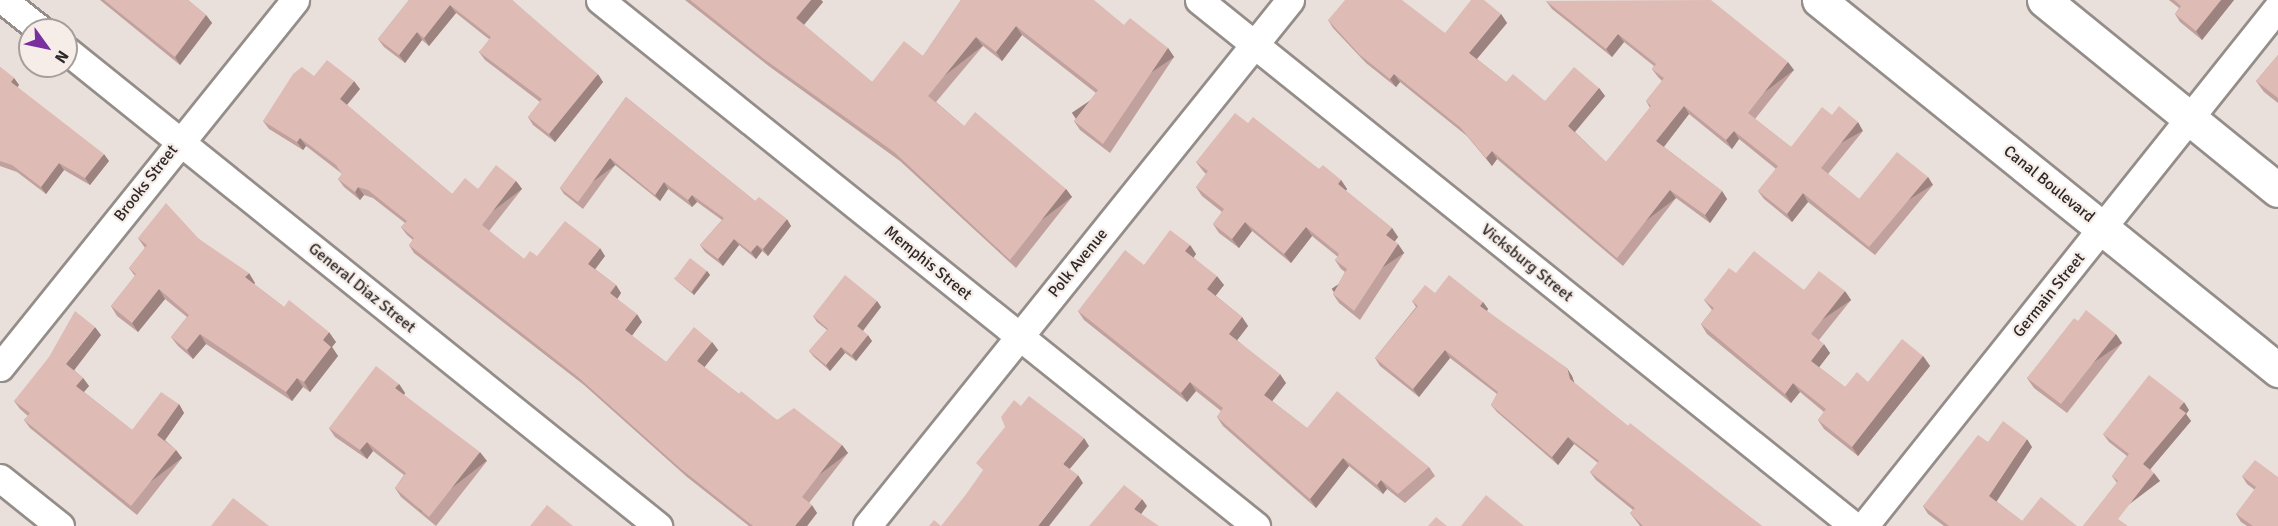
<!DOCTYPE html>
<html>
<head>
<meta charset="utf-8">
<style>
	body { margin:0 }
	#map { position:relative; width:2278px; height:526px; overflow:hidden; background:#e9e0dc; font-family:Signika,sans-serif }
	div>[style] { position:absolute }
	.roads { filter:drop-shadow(2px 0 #958d89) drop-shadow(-2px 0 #958d89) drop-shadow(0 2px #958d89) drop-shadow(0 -2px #958d89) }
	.street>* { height:27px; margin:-13.5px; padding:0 13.5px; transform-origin:13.5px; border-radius:13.5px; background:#fff }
	.secondary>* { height:33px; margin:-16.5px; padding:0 16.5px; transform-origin:16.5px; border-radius:16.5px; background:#fff }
	.wall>* { inset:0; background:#c0a19d }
	.shaded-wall>* { inset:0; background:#9c837f; transform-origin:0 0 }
	.building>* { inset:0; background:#dfbbb6; transform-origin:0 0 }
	span { translate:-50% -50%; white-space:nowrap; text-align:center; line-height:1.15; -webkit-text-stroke:4.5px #f6ede9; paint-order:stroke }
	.street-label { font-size:16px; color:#2c2827 }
	.north { position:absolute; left:18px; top:18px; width:60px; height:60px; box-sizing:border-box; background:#f6ede9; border:2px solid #a59e9b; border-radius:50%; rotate:123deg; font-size:16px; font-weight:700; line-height:24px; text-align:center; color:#2c2827 }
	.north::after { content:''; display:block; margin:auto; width:21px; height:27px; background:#7a2fa1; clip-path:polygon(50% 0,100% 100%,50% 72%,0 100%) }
</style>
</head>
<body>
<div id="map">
	<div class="roads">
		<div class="street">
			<i style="left:3px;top:0;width:48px;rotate:38.3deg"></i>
			<i style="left:600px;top:0;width:841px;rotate:38.72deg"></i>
			<i style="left:1199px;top:0;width:840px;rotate:38.77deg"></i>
			<i style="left:66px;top:50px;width:760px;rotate:38.8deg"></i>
			<i style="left:0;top:367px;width:471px;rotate:-51.2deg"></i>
			<i style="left:0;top:478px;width:77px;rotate:38.7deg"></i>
			<i style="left:867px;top:526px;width:675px;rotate:-51.19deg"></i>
			<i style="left:1864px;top:526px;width:664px;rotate:-51.42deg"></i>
		</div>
		<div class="secondary">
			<i style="left:1819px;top:0;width:590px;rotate:38.87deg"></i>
			<i style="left:2044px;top:0;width:301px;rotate:39.1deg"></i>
		</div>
	</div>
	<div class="wall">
		<i style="clip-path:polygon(100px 0,188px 0,206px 15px,212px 23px,180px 65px)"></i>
		<i style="clip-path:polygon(409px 0,512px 0,603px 82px,555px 142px,533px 125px,528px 117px,540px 102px,485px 60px,479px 52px,490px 40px,456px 13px,429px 46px,422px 40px,405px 63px,384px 47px,378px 39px)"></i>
		<i style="clip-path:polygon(685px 0,821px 0,823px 2px,804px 25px,872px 82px,923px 56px,961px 0,1124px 25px,1168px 48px,1174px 57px,1110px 153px,1080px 130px,1074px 121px,1096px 93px,1022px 35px,1002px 61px,983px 46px,936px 102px,964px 126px,1066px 189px,1072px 197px,1016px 268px,900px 161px,770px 67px)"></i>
		<i style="clip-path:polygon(2169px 0,2234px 0,2202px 40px,2180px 22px,2175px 14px,2179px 8px)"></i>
		<i style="clip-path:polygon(1546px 1px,1794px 70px,1755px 119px,1791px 147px,1832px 115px,1863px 131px,1828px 174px,1859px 199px,1928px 177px,1933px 185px,1875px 255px,1808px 202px,1792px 222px,1764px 199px,1758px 191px,1776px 169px,1739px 139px,1732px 149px,1689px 114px,1664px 147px,1722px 191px,1727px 199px,1710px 223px,1676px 198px,1623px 266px,1497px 159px,1492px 166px,1467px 136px,1400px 82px,1396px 87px,1366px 63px,1333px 28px,1328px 20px,1445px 33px,1501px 14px,1507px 23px,1477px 59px,1506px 82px,1545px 101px,1599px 88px,1605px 96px,1575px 132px,1606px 162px,1650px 108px,1646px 101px,1662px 81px,1658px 77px,1652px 69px,1654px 66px,1624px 42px,1612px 57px,1552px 9px)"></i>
		<i style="clip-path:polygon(2278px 55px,2278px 103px,2264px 92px,2256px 81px)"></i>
		<i style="clip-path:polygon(0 67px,14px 78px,19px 85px,17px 87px,109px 161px,90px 185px,64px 170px,46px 194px,17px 172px,0 166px)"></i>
		<i style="clip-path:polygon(314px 76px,360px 89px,347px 105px,452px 194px,516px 181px,522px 189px,489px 231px,524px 259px,537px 256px,605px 256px,595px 269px,616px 285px,621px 293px,617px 299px,642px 322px,632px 336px,666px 362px,712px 342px,718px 350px,704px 367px,739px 394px,777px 420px,842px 445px,848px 453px,809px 503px,817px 513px,807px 526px,749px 526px,687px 477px,584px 385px,414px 253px,409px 245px,413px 240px,407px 235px,401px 227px,405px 223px,373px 198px,364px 195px,360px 200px,344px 187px,338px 179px,342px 174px,341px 173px,306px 146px,303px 150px,269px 129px,263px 121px)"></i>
		<i style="clip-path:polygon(626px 97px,755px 201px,791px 226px,768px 256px,762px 251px,756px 259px,739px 245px,723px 266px,705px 252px,700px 245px,722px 220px,697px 202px,692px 207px,668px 189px,660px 201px,615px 165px,583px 209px,564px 194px,560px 188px)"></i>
		<i style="clip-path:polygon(1248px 123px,1319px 169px,1341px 180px,1347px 189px,1346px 191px,1392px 228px,1398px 237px,1394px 241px,1398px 244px,1404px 253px,1360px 320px,1339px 303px,1333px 294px,1345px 272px,1341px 269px,1335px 260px,1338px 257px,1312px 236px,1291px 263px,1252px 231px,1239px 248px,1219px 233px,1213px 224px,1222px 212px,1202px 196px,1196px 187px,1206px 174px,1203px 171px,1196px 162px)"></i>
		<i style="clip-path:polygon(138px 238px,199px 239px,255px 283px,254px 284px,284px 307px,336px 342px,332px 347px,338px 356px,310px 392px,303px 387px,292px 401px,206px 344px,193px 359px,178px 346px,171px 337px,187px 317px,165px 299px,138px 332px,117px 316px,111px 306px,135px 276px,129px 268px,145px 248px)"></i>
		<i style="clip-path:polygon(1190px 245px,1196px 254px,1193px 257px,1224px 285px,1215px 295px,1242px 317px,1248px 326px,1237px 340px,1286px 383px,1272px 401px,1307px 428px,1429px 467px,1435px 476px,1405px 503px,1387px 489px,1383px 494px,1349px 466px,1316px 508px,1223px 426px,1217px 417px,1221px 411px,1196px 391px,1187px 402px,1084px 320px,1078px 311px,1144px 265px)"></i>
		<i style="clip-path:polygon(707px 271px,710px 275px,694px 295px,677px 281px,674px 278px)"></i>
		<i style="clip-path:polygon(1736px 273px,1804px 290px,1851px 300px,1819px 340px,1830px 353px,1819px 367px,1845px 387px,1868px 382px,1923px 356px,1930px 366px,1858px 456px,1824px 429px,1818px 420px,1824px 412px,1800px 392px,1791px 403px,1707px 334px,1701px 324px,1712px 310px,1704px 300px)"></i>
		<i style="clip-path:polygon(1435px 293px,1483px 302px,1488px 309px,1487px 311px,1572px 376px,1574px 383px,1628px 426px,1762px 526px,1640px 526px,1630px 513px,1633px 510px,1596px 480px,1590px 472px,1598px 463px,1574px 444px,1558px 465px,1497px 412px,1491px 405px,1497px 394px,1450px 358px,1419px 397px,1380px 366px,1375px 358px,1416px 307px,1412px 301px)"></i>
		<i style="clip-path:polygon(877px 301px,881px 307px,863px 331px,872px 341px,856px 361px,845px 353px,830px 371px,814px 357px,809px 351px,827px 330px,817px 322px,813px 316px)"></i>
		<i style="clip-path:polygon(2078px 321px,2122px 343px,2067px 413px,2034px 388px,2027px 378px)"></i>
		<i style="clip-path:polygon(101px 335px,74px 370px,83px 378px,89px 386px,84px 392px,132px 430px,179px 404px,184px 413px,165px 440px,176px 450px,182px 458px,137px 515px,30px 428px,24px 420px,28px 416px,20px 409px,14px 401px)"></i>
		<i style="clip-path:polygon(399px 384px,405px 393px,404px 395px,487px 461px,436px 526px,401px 497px,395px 488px,404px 475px,373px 451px,367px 459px,335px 437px,329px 428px)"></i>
		<i style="clip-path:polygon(2189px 410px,2186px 414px,2191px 421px,2150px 469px,2160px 481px,2083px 526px,2117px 483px,2112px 476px,2127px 456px,2109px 442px,2103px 434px)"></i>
		<i style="clip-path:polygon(1988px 442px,2032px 447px,1996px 501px,2022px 521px,2077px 526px,1944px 526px,1928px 514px,1923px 506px)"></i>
		<i style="clip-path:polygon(2242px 476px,2278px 477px,2278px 526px,2247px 526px,2241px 522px,2236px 514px,2255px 490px,2247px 484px)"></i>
	</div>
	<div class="shaded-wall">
		<i style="clip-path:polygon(811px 0,821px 0,823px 2px,802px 27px,796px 18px)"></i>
		<i style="clip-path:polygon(2221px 0,2234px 0,2202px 40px,2196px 31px)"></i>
		<i style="clip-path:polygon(450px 5px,456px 13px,429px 46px,424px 38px)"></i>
		<i style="clip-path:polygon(1501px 14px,1507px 23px,1475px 61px,1469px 53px)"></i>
		<i style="clip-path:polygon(206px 15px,212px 23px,180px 65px,175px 57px)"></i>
		<i style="clip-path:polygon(1016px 26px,1022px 35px,1002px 61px,996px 52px)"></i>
		<i style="clip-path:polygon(417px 32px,422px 40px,405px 63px,399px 55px)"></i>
		<i style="clip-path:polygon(1618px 34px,1624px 42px,1612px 57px,1606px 49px)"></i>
		<i style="left:976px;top:37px;width:11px;height:76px;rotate:52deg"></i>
		<i style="left:1168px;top:48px;width:11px;height:116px;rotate:56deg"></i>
		<i style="left:1788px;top:62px;width:10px;height:65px;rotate:53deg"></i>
		<i style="clip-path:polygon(598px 74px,603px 82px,555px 142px,549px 134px)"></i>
		<i style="clip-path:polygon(1394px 74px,1400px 82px,1396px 87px,1390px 79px)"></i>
		<i style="clip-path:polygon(14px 78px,19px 85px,16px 89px,11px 82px)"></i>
		<i style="clip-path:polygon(354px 81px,360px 89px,345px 107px,340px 99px)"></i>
		<i style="clip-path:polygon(1599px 88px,1605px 96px,1573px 134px,1568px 126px)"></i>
		<i style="clip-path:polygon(1684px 106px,1689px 114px,1662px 149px,1656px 141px)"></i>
		<i style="left:1858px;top:122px;width:10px;height:59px;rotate:61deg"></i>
		<i style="clip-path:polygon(1734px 131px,1739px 139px,1732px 149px,1726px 140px)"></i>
		<i style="clip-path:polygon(300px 138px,306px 146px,303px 150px,297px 142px)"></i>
		<i style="clip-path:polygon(1492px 151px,1497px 159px,1492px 166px,1486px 158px)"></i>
		<i style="clip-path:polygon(104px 154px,109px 161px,90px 185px,85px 178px)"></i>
		<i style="left:610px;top:158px;width:9px;height:54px;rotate:54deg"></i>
		<i style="clip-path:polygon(59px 163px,64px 170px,46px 194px,41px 187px)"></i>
		<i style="left:1928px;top:177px;width:9px;height:92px;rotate:58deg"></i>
		<i style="clip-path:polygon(1341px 180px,1347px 189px,1344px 193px,1338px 184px)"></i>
		<i style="left:516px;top:181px;width:10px;height:56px;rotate:53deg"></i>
		<i style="clip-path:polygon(664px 182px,668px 189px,660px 201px,655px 195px)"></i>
		<i style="clip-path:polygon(358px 187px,364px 195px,360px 200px,355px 192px)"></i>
		<i style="left:1066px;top:189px;width:10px;height:90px;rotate:53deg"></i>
		<i style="left:1670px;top:190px;width:10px;height:86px;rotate:53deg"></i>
		<i style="clip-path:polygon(1722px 191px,1727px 199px,1710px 223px,1705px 215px)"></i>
		<i style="clip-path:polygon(1803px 193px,1808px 202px,1792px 222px,1787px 214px)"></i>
		<i style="clip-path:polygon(692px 195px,697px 202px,692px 207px,688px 200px)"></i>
		<i style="clip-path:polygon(787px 219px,791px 226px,768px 256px,763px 249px)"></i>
		<i style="clip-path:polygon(1245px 222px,1252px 231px,1239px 248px,1232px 239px)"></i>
		<i style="clip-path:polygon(1306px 227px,1312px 236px,1291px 263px,1284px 254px)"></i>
		<i style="clip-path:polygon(1392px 228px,1398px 237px,1393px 244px,1386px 235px)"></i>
		<i style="clip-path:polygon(734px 239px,739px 245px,723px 266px,718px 259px)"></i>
		<i style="left:1398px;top:244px;width:11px;height:80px;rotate:56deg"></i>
		<i style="clip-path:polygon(757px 245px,762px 251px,756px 259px,751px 252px)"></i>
		<i style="clip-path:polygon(1190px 245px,1196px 254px,1192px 260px,1185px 251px)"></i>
		<i style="clip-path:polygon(600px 248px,605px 256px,593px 272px,588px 264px)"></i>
		<i style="clip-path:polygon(707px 271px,710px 275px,694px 295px,692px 292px)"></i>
		<i style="clip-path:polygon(249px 273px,255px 283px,252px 287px,245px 277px)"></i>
		<i style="clip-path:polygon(1217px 276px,1224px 285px,1214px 298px,1207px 289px)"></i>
		<i style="clip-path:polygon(616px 285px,621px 293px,616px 301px,610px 293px)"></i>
		<i style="clip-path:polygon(159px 289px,165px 299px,138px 332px,132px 323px)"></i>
		<i style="left:1845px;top:291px;width:11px;height:55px;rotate:56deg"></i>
		<i style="clip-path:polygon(877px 301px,881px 307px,861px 333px,857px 326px)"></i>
		<i style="clip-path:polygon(1483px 302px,1488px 309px,1485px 313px,1480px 306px)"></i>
		<i style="clip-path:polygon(637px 314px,642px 322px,630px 338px,625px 330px)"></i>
		<i style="clip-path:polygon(1242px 317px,1248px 326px,1235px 343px,1229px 334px)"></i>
		<i style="clip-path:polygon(95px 327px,101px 335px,72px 373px,66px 364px)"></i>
		<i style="clip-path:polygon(329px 332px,336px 342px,332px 347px,338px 356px,310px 392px,304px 382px,323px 340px)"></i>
		<i style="clip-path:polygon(200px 334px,206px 344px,193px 359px,187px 350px)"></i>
		<i style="left:2116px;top:334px;width:11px;height:89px;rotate:56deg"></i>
		<i style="clip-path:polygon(868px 335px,872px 341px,856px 361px,852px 355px)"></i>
		<i style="clip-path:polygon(712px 342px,718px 350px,703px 369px,697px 361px)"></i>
		<i style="clip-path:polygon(1824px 344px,1830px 353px,1817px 370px,1811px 361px)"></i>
		<i style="clip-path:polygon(841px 347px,845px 353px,830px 371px,826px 365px)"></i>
		<i style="clip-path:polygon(1445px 350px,1450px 358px,1419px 397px,1413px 389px)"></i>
		<i style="clip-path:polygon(1923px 356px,1930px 366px,1858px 456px,1852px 447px)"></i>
		<i style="clip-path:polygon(1567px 368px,1572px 376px,1576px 387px,1570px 379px)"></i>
		<i style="clip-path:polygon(1280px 374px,1286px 383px,1270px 404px,1264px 395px)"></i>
		<i style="clip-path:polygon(83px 378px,89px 386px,82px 394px,76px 386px)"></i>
		<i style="clip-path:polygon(297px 378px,303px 387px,292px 401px,286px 392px)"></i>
		<i style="clip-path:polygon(1190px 382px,1196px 391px,1187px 402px,1181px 393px)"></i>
		<i style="clip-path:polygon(1793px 383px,1800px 392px,1791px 403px,1785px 394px)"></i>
		<i style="clip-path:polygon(399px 384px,405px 393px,402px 398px,395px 388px)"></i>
		<i style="clip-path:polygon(2184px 402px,2189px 410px,2186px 414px,2191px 421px,2148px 472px,2143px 464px,2179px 408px)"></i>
		<i style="clip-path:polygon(179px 404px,184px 413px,163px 443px,157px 435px)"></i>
		<i style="clip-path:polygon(1568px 437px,1574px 444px,1558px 465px,1552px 457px)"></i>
		<i style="clip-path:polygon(1084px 438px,1089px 446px,1068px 471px,1063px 464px)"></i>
		<i style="clip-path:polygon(2027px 439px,2032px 447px,1995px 504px,1989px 496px)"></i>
		<i style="clip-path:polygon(367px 442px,373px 451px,367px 459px,360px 450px)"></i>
		<i style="left:842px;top:445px;width:10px;height:66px;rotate:53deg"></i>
		<i style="left:176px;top:450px;width:10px;height:72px;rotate:53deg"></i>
		<i style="left:480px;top:452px;width:11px;height:83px;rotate:52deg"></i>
		<i style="clip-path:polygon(1343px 458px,1349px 466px,1316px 508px,1310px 499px)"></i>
		<i style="left:2154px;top:473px;width:10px;height:58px;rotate:53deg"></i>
		<i style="clip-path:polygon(1078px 475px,1083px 483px,1049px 526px,1038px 526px)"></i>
		<i style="clip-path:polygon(1381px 480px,1387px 489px,1383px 494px,1377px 485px)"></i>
		<i style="clip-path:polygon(1142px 499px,1147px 506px,1139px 517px,1134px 509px)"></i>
		<i style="clip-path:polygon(812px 505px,817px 513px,807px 526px,795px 526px)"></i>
	</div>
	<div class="building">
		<i style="clip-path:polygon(104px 0,188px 0,206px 15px,175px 57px)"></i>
		<i style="clip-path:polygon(409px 0,512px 0,598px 74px,549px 134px,528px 117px,542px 99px,479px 52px,491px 37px,450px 5px,424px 38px,417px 32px,399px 55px,378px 39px)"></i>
		<i style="clip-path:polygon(690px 0,811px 0,796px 18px,872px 82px,904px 41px,923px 56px,961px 0,1094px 0,1124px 25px,1130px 18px,1168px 48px,1103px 144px,1074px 121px,1098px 90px,1016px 26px,996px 52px,976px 37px,928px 96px,964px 126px,975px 112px,1066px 189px,1010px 260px,894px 152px,764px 59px)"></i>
		<i style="clip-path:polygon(1345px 0,1402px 0,1445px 33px,1471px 0,1484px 0,1501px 14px,1469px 53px,1506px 82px,1513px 74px,1545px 101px,1574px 67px,1599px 88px,1568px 126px,1606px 162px,1651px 106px,1646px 101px,1664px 78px,1652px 69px,1656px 64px,1618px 34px,1606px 49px,1546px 1px,1711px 0,1788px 62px,1748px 113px,1791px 147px,1822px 107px,1832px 115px,1839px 106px,1858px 122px,1821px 168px,1859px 199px,1897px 152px,1928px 177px,1869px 247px,1803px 193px,1787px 214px,1758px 191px,1778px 166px,1734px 131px,1726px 140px,1684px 106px,1656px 141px,1722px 191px,1705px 215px,1670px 190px,1617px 258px,1492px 151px,1486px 158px,1461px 128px,1394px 74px,1390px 79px,1360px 55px,1328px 20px)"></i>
		<i style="clip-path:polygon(2174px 0,2221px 0,2196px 31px,2175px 14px,2181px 6px)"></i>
		<i style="clip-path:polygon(2278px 55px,2278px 98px,2256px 81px)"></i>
		<i style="clip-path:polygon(327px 60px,354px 81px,340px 99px,452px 194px,465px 178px,478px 189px,496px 165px,516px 181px,482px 225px,524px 259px,530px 251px,537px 256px,565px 221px,600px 248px,588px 264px,616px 285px,610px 293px,637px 314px,625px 330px,666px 362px,694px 327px,712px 342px,697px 361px,739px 394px,741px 391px,777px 420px,794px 408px,842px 445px,802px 497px,812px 505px,795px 526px,753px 526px,681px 469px,578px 377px,409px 245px,414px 238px,401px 227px,407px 221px,368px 190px,358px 187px,355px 192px,338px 179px,342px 174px,336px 165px,300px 138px,297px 142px,263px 121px,293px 74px,302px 67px,314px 76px)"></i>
		<i style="clip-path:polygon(0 67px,14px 78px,11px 82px,104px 154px,85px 178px,59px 163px,41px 187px,12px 165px,0 161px)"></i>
		<i style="clip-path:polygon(626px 97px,755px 201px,759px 197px,787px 219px,763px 249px,757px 245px,751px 252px,734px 239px,718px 259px,700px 245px,724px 218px,692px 195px,688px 200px,664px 182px,655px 195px,610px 158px,578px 202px,560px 188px)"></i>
		<i style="clip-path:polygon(1235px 113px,1248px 123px,1253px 117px,1319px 169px,1323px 165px,1341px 180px,1338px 184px,1392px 228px,1386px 235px,1398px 244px,1354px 311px,1333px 294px,1347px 269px,1335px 260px,1339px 254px,1306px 227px,1284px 254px,1245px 222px,1232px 239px,1213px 224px,1224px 209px,1196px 187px,1208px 171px,1196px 162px)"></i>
		<i style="clip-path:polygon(166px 203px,199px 239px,249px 273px,245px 277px,284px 307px,289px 300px,329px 332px,323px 340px,331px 347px,304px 382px,297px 378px,286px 392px,200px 334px,187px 350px,171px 337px,189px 315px,159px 289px,132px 323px,111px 306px,136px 274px,129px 268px,147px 245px,138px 238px)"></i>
		<i style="clip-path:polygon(1170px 230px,1190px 245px,1185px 251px,1217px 276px,1207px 289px,1242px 317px,1229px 334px,1280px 374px,1264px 395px,1307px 428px,1337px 391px,1429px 467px,1398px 494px,1381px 480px,1377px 485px,1343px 458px,1310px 499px,1217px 417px,1223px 408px,1190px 382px,1181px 393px,1078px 311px,1125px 250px,1144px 265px)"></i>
		<i style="clip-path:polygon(1754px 251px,1804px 290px,1819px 271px,1845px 291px,1811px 334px,1824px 344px,1811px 361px,1845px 387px,1857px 372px,1868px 382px,1902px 339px,1923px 356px,1852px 447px,1818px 420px,1826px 409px,1793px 383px,1785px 394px,1701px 324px,1714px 308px,1704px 300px,1729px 268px,1736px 273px)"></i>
		<i style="left:690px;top:258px;width:21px;height:26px;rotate:37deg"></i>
		<i style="clip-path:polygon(845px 275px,877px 301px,857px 326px,868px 335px,852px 355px,841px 347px,826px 365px,809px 351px,828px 329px,813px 316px)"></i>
		<i style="clip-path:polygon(1449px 275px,1483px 302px,1480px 306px,1567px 368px,1570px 379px,1628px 426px,1630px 423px,1762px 526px,1643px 526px,1630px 513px,1635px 508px,1590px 472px,1599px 461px,1568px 437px,1552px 457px,1491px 405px,1498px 392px,1445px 350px,1413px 389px,1375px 358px,1418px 306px,1412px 301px,1425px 285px,1435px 293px)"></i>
		<i style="clip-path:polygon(2086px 310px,2116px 334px,2061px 404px,2027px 378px,2074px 318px,2078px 321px)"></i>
		<i style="clip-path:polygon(75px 311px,95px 327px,66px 364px,83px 378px,76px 386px,132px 430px,161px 392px,179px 404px,157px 435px,176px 450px,131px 506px,24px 420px,30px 413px,14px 401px,49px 357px)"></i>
		<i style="clip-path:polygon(376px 366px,399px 384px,395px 388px,480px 452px,429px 517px,395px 488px,406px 473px,367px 442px,360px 450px,329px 428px)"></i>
		<i style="clip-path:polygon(2149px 375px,2184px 402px,2179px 408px,2186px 413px,2143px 464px,2154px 473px,2118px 519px,2128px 526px,2083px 526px,2118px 481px,2112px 476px,2129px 454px,2103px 434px)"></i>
		<i style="clip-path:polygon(1029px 396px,1084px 438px,1063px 464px,1078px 475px,1038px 526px,929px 526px,934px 520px,941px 526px,967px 493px,983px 470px,976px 463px,1005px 427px,1001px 417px,1014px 400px,1021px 406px)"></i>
		<i style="clip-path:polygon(2003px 421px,2027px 439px,1989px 496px,2022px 521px,2041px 497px,2077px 526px,1949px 526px,1923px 506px,1978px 435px,1988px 442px)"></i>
		<i style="clip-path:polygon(2255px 460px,2278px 477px,2278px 526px,2253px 526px,2236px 514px,2256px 487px,2242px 476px)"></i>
		<i style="clip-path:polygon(1124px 485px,1142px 499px,1134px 509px,1159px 526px,1089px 526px)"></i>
		<i style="clip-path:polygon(1486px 495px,1524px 526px,1461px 526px)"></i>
		<i style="clip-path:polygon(233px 498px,269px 526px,211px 526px)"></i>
		<i style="clip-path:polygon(547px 505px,573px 526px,530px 526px)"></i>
		<i style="clip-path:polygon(1436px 517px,1447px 526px,1428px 526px)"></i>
	</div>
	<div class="street-label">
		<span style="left:146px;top:183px;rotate:-52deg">Brooks Street</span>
		<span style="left:2049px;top:184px;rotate:39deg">Canal Boulevard</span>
		<span style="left:928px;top:263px;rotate:39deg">Memphis Street</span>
		<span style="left:1078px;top:263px;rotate:-51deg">Polk Avenue</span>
		<span style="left:1527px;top:263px;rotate:39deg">Vicksburg Street</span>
		<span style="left:362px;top:288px;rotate:39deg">General Diaz Street</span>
		<span style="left:2049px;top:295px;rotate:-51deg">Germain Street</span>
	</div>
	<div class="north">N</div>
</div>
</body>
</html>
